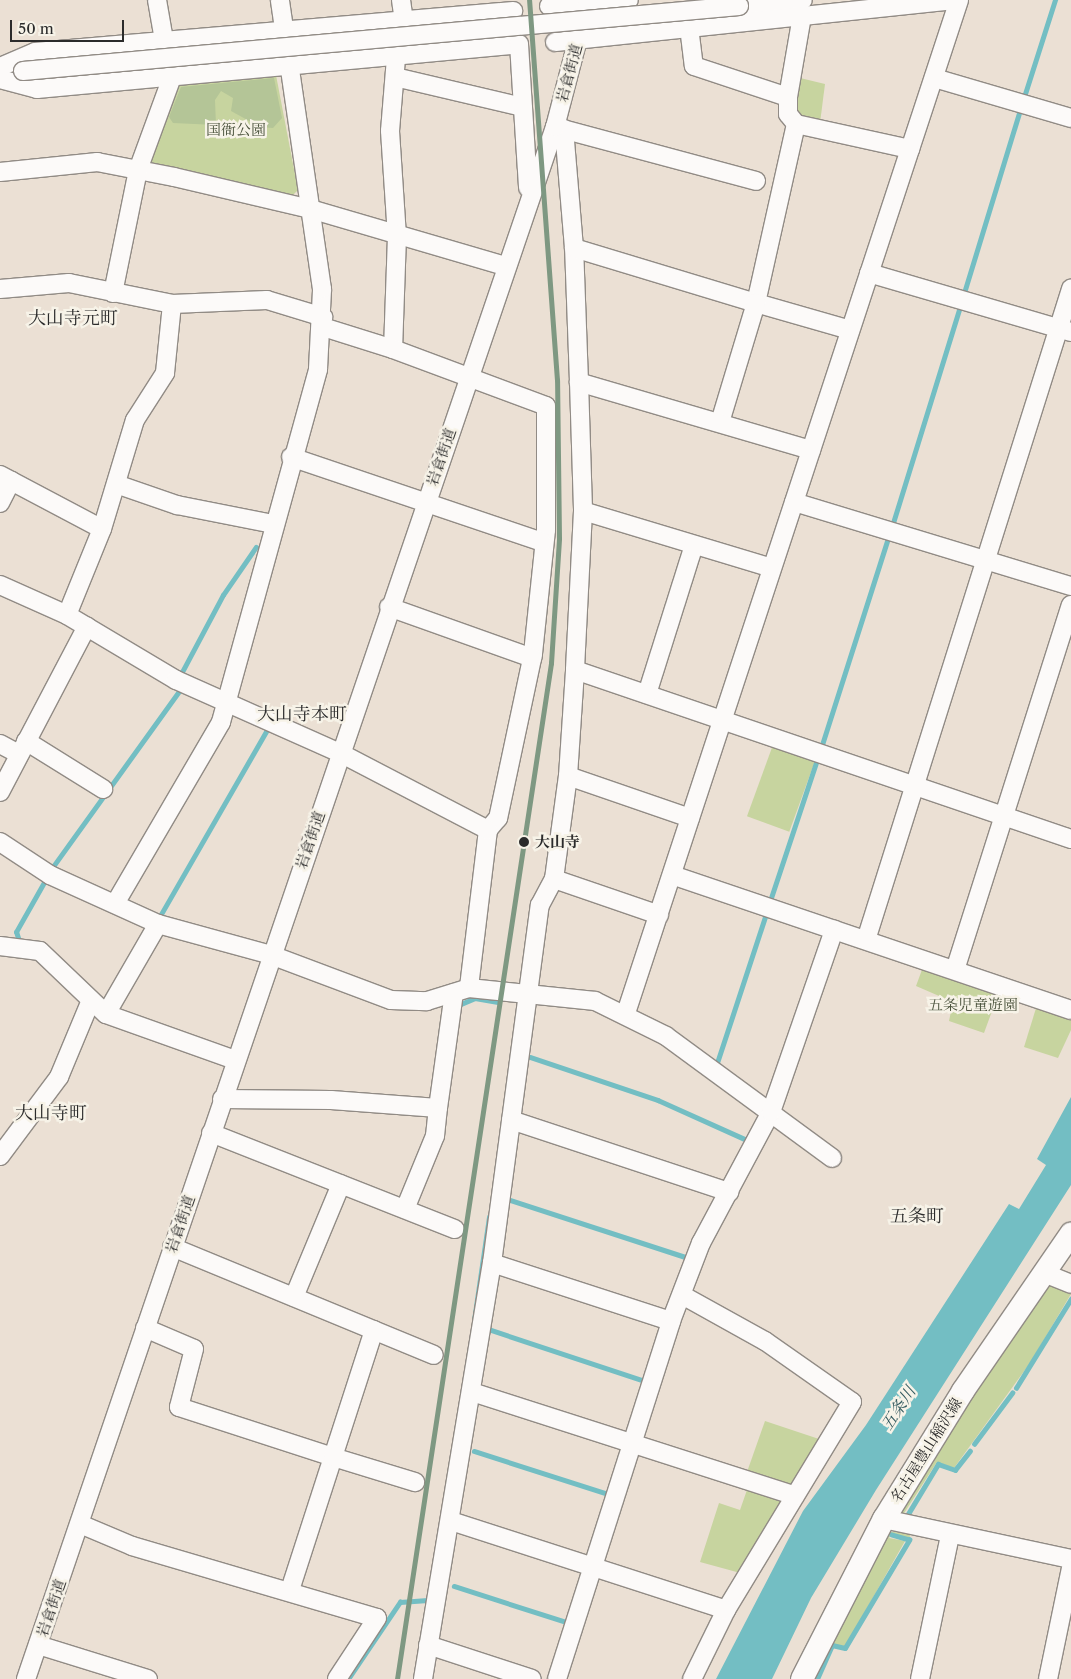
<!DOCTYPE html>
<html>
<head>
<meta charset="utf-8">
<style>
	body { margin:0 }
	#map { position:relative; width:1071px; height:1679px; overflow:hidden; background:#ebe0d4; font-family:"Libre Caslon Text","Noto Serif JP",serif }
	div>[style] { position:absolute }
	.green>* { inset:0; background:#c7d49f; transform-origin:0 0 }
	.forest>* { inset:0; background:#b4c597 }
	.water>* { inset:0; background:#73bec3 }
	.stream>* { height:4.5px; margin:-2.25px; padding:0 2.25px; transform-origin:2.25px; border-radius:2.25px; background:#73bec3 }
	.roads { filter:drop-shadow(1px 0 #918b85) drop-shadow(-1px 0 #918b85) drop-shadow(0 1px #918b85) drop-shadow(0 -1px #918b85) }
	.minor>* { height:18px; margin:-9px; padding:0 9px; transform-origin:9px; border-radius:9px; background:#fcfaf9 }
	.major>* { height:22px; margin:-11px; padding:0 11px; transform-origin:11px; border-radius:11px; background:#fcfaf9 }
	.bridges { filter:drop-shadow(1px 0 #918b85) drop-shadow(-1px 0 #918b85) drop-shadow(0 1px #918b85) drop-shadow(0 -1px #918b85) }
	.minor-bridge>* { height:18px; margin:-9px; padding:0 9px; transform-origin:9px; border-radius:9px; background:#fcfaf9 }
	.rail-1>* { height:5px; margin:-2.5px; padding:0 2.5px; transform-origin:2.5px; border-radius:2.5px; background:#7e9882 }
	.dots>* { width:14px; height:14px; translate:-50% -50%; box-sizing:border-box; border:2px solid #f7f3e8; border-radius:50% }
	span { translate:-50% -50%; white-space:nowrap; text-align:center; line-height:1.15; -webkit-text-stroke:5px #f7f3e8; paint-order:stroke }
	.street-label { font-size:15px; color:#2b2b2b }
	.park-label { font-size:15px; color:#4b533d }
	.stop-label { font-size:15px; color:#2b2b2b; font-weight:700 }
	.left { translate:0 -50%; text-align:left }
	.water-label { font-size:16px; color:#32595e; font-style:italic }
	.quarter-label { font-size:18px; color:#2b2b2b }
	.scale { position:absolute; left:10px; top:20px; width:114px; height:22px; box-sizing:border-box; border:2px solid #2b2b2b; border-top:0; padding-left:6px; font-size:15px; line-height:18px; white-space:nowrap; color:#2b2b2b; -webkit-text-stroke:4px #f7f3e8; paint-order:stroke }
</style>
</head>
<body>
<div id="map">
	<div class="green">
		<i style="clip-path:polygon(276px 75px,298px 190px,291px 197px,147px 165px,177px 85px)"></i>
		<i style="clip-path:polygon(796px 77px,825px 84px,820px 123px,795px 117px)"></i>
		<i style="left:774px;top:742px;width:45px;height:79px;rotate:20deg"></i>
		<i style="clip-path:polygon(923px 967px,999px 992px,984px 1033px,949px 1021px,953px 1002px,916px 986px)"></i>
		<i style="clip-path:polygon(1037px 1005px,1071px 1016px,1071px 1030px,1058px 1058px,1024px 1047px)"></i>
		<i style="clip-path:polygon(1050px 1283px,1071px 1290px,1071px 1294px,1030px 1363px,954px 1468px,937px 1462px,901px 1518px,897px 1512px,981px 1380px)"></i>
		<i style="clip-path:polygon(765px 1421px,825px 1441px,796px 1487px,747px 1472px)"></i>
		<i style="clip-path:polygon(748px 1487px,787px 1500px,744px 1574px,700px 1562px,719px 1503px,740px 1510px)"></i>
		<i style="clip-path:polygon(886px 1531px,911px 1534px,909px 1538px,892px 1534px,889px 1538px,905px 1541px,845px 1647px,831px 1644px,815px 1679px,809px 1679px)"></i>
	</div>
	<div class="forest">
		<i style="clip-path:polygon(274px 78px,282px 118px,273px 128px,260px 127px,231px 111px,233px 98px,221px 91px,215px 100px,216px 125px,173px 123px,169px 117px,181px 87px)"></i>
	</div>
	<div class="water">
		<i style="clip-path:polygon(1071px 1097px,1071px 1185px,876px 1490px,811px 1598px,772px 1679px,716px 1679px,803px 1511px,866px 1425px,1009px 1204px,1019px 1209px,1046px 1165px,1037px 1159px)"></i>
	</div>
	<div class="stream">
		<i style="left:1025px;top:94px;width:99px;rotate:-72.3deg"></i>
		<i style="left:964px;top:293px;width:191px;rotate:-73deg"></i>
		<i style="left:893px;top:523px;width:227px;rotate:-72.8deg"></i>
		<i style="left:182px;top:672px;width:87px;rotate:-62deg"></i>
		<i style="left:223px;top:595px;width:58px;rotate:-55.5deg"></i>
		<i style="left:821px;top:748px;width:217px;rotate:-72.3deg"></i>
		<i style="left:52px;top:868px;width:218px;rotate:-54.3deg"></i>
		<i style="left:770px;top:901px;width:149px;rotate:-71.6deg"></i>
		<i style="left:160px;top:916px;width:215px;rotate:-60.1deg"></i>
		<i style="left:19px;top:941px;width:9px;rotate:-108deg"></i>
		<i style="left:16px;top:932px;width:61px;rotate:-60.5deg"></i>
		<i style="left:461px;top:1004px;width:15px;rotate:-23deg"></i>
		<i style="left:475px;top:998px;width:23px;rotate:10deg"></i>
		<i style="left:530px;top:1057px;width:135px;rotate:18.6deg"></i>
		<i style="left:658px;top:1100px;width:98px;rotate:24.2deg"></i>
		<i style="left:747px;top:1140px;width:4px;rotate:-63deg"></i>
		<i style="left:717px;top:1063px;width:157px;rotate:-71.8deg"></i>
		<i style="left:510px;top:1200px;width:184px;rotate:18deg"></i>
		<i style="left:474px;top:1320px;width:104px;rotate:-81.7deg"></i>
		<i style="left:491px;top:1330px;width:162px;rotate:18.3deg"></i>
		<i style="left:1016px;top:1388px;width:105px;rotate:-58.3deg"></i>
		<i style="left:974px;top:1444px;width:64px;rotate:-53.3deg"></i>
		<i style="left:474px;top:1451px;width:141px;rotate:17.8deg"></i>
		<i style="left:905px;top:1519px;width:64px;rotate:-59deg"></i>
		<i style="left:938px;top:1464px;width:18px;rotate:19deg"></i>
		<i style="left:955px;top:1470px;width:24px;rotate:-52deg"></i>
		<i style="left:454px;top:1586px;width:118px;rotate:17.8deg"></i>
		<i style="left:348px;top:1679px;width:93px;rotate:-56deg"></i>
		<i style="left:400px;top:1602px;width:31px;rotate:-4deg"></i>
		<i style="left:817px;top:1679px;width:37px;rotate:-66deg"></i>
		<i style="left:832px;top:1645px;width:13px;rotate:13deg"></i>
		<i style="left:845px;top:1648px;width:126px;rotate:-59.3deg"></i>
		<i style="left:909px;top:1540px;width:18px;rotate:-164deg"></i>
	</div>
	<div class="roads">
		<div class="minor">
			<i style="left:157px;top:0;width:41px;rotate:80.1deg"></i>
			<i style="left:401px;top:0;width:21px;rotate:82deg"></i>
			<i style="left:549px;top:6px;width:80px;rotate:-4.3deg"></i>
			<i style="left:739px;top:6px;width:64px;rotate:-5.4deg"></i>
			<i style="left:802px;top:16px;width:82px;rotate:99.8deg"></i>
			<i style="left:788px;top:97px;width:17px;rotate:90deg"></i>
			<i style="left:788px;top:114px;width:13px;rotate:51deg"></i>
			<i style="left:796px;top:124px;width:183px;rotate:102.6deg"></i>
			<i style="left:756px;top:303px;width:98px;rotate:16deg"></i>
			<i style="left:689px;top:27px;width:39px;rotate:83deg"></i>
			<i style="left:694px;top:66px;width:99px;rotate:18.3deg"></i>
			<i style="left:555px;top:42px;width:400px;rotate:-6deg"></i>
			<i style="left:396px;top:58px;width:73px;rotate:94.7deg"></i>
			<i style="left:390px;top:131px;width:105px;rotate:86.2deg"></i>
			<i style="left:397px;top:236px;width:113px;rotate:92deg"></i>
			<i style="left:393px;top:349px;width:163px;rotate:20.4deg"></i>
			<i style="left:546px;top:406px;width:124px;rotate:90deg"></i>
			<i style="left:546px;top:530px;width:125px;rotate:96deg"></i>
			<i style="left:533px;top:654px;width:168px;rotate:102deg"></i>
			<i style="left:498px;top:818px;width:16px;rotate:130deg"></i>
			<i style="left:488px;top:830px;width:159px;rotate:96.9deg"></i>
			<i style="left:0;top:67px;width:38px;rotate:-23deg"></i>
			<i style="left:35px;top:52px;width:480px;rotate:-4.9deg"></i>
			<i style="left:395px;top:77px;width:131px;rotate:13.2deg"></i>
			<i style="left:934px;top:78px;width:143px;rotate:16.3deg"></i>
			<i style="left:0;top:79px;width:38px;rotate:15deg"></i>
			<i style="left:37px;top:89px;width:484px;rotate:-5.3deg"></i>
			<i style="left:519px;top:44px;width:144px;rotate:86.4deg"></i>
			<i style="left:796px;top:124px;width:117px;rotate:12.4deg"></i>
			<i style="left:555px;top:127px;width:208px;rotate:15deg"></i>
			<i style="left:564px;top:129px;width:119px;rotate:85.2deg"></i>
			<i style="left:0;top:172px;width:98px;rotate:-5.9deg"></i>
			<i style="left:97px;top:162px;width:78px;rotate:11deg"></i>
			<i style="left:174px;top:177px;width:140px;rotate:13.2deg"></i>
			<i style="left:310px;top:209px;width:203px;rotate:16.3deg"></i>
			<i style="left:869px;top:273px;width:210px;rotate:16.3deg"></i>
			<i style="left:0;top:289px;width:69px;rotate:-5deg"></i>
			<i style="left:69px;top:283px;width:105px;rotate:11.5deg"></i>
			<i style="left:113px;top:293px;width:126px;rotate:-78.5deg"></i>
			<i style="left:138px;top:170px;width:99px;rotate:-69.9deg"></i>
			<i style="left:323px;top:327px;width:73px;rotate:17.4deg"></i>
			<i style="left:579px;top:382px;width:134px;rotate:-92.1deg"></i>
			<i style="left:574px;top:248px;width:190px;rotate:16.8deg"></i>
			<i style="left:756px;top:303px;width:124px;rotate:106.8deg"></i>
			<i style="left:811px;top:450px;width:242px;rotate:-163.7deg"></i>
			<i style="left:579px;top:382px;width:129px;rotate:88.2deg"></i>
			<i style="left:583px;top:511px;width:159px;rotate:92.9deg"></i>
			<i style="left:575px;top:670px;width:524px;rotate:18.82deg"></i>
			<i style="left:291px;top:457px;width:265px;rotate:18.7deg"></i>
			<i style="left:0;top:475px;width:115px;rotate:27.9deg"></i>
			<i style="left:116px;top:484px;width:65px;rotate:19deg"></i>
			<i style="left:177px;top:505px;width:98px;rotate:11.2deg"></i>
			<i style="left:794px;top:502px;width:289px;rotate:16.9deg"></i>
			<i style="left:0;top:503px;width:25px;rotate:-63deg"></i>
			<i style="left:583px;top:511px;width:197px;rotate:16.8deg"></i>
			<i style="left:0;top:585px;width:73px;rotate:24.1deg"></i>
			<i style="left:67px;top:615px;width:127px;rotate:30.8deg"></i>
			<i style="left:176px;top:680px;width:180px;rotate:24deg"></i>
			<i style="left:340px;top:753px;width:167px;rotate:27.5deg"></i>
			<i style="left:389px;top:607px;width:152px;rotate:19.6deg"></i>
			<i style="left:67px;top:615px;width:93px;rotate:-67.9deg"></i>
			<i style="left:102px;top:529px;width:114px;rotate:-73.2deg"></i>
			<i style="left:135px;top:420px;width:56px;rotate:-57.4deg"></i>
			<i style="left:165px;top:373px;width:69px;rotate:-84.2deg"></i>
			<i style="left:172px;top:304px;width:95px;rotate:-2.4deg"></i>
			<i style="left:267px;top:300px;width:59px;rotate:16.9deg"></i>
			<i style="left:647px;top:694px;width:156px;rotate:-72.5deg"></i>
			<i style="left:26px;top:741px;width:91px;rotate:31.9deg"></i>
			<i style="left:0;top:744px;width:21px;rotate:28deg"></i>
			<i style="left:568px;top:776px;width:129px;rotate:19deg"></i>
			<i style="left:0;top:792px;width:187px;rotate:-62.3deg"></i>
			<i style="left:0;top:842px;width:60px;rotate:33.4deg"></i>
			<i style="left:50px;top:875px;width:119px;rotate:24.4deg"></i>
			<i style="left:158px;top:924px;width:117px;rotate:15.3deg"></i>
			<i style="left:271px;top:955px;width:128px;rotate:20.6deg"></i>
			<i style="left:391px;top:1000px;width:36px;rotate:2deg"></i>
			<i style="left:427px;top:1001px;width:44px;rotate:-17.2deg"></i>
			<i style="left:469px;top:988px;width:127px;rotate:5.9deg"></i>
			<i style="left:595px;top:1001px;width:79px;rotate:26.2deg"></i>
			<i style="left:666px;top:1036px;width:206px;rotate:36.3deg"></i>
			<i style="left:672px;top:875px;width:421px;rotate:18.7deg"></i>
			<i style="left:554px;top:879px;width:111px;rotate:18.9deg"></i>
			<i style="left:116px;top:902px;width:208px;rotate:-59.7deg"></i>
			<i style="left:221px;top:722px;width:366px;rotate:-74.6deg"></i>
			<i style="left:318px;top:369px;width:80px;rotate:-87.1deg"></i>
			<i style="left:322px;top:289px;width:292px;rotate:-98.3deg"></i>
			<i style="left:866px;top:940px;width:683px;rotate:-72.52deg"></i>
			<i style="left:0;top:946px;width:40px;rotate:7.1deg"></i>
			<i style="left:40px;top:951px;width:91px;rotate:43.7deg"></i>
			<i style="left:106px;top:1014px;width:137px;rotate:19.6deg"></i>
			<i style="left:955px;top:970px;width:383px;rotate:-72.4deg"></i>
			<i style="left:626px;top:1013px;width:1066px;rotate:-71.8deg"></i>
			<i style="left:106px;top:1014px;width:104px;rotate:-60deg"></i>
			<i style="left:222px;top:1099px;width:109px;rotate:0.5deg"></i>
			<i style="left:331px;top:1100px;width:107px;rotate:4.3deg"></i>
			<i style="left:438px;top:1108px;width:116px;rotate:-82.1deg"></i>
			<i style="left:511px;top:1120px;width:230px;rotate:18.3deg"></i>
			<i style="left:211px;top:1133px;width:262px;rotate:21.5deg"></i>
			<i style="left:0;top:1156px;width:99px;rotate:-53.2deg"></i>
			<i style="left:59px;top:1077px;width:83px;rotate:-67.4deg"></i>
			<i style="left:405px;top:1209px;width:79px;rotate:-67.7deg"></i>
			<i style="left:435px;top:1136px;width:28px;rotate:-84deg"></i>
			<i style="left:172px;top:1247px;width:283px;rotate:22.4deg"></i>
			<i style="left:492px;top:1263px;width:188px;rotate:18deg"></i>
			<i style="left:1044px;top:1273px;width:29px;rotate:22deg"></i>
			<i style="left:682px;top:1295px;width:95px;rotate:29deg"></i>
			<i style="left:765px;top:1341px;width:106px;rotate:35deg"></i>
			<i style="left:852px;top:1402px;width:243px;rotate:121.2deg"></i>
			<i style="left:726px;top:1610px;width:77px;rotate:116.2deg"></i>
			<i style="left:294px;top:1297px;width:122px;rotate:-67.4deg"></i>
			<i style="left:145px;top:1328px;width:53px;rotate:23.2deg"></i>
			<i style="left:194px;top:1349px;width:60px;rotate:104.5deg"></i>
			<i style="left:179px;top:1407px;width:162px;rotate:18deg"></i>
			<i style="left:333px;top:1457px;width:140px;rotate:107.9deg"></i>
			<i style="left:374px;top:1330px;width:133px;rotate:107.9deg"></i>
			<i style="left:333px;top:1457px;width:86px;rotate:17deg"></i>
			<i style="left:472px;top:1392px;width:339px;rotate:17.8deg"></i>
			<i style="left:884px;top:1519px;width:191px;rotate:12.1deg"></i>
			<i style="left:451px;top:1521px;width:289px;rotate:17.9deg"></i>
			<i style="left:80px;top:1524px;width:56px;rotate:22.9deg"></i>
			<i style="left:132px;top:1546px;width:255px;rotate:16.4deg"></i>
			<i style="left:377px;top:1618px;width:73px;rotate:123.3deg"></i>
			<i style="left:38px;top:1645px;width:115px;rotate:17.2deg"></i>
			<i style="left:428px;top:1645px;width:109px;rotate:18.1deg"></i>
			<i style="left:26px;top:1679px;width:1640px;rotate:-71.18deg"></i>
			<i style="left:555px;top:127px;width:131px;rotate:-75.4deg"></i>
			<i style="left:423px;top:1679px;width:422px;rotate:-80.6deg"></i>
			<i style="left:492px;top:1263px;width:361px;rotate:-82.4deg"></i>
			<i style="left:540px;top:905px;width:30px;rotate:-62deg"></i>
			<i style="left:554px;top:879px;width:104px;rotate:-82.3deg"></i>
			<i style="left:568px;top:776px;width:106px;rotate:-86.2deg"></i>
			<i style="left:557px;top:1679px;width:376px;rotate:-72.3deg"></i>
			<i style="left:671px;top:1321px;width:84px;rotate:-69deg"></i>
			<i style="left:701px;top:1243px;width:149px;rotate:-61.9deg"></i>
			<i style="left:771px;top:1112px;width:193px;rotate:-70.9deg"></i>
			<i style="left:920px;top:1679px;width:147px;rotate:-78.2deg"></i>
			<i style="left:1048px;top:1679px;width:113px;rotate:-78.3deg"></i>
		</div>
		<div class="major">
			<i style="left:802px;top:1679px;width:180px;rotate:-62.9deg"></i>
			<i style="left:884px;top:1519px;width:150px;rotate:-58.3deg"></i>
			<i style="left:963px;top:1391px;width:191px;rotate:-55.5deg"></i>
		</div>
	</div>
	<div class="bridges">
		<div class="minor-bridge">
			<i style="left:23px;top:71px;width:719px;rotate:-5.19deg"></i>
		</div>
	</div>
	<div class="rail-1">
		<i style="left:397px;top:1679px;width:1028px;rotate:-81.38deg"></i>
		<i style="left:551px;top:663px;width:125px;rotate:-86.3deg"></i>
		<i style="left:559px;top:538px;width:158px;rotate:-90.7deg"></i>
		<i style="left:557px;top:380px;width:381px;rotate:-94.2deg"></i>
	</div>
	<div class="dots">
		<i style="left:524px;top:842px;background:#2b2b2b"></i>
	</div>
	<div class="street-label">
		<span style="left:569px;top:73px;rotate:-75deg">岩倉街道</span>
		<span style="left:441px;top:457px;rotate:-71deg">岩倉街道</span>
		<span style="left:310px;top:840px;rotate:-71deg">岩倉街道</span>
		<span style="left:180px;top:1224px;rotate:-71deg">岩倉街道</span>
		<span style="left:926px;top:1450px;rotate:-58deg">名古屋豊山稲沢線</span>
		<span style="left:51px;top:1608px;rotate:-71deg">岩倉街道</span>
	</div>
	<div class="park-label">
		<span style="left:236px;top:130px">国衙公園</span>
		<span style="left:973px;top:1005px">五条児童遊園</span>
	</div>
	<div class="stop-label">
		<span class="left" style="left:535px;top:842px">大山寺</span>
	</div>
	<div class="water-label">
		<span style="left:898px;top:1408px;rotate:-57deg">五条川</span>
	</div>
	<div class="quarter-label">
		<span style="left:73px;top:318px">大山寺元町</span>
		<span style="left:302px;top:714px">大山寺本町</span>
		<span style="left:51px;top:1113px">大山寺町</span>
		<span style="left:917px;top:1216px">五条町</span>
	</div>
	<div class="scale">50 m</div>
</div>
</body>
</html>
